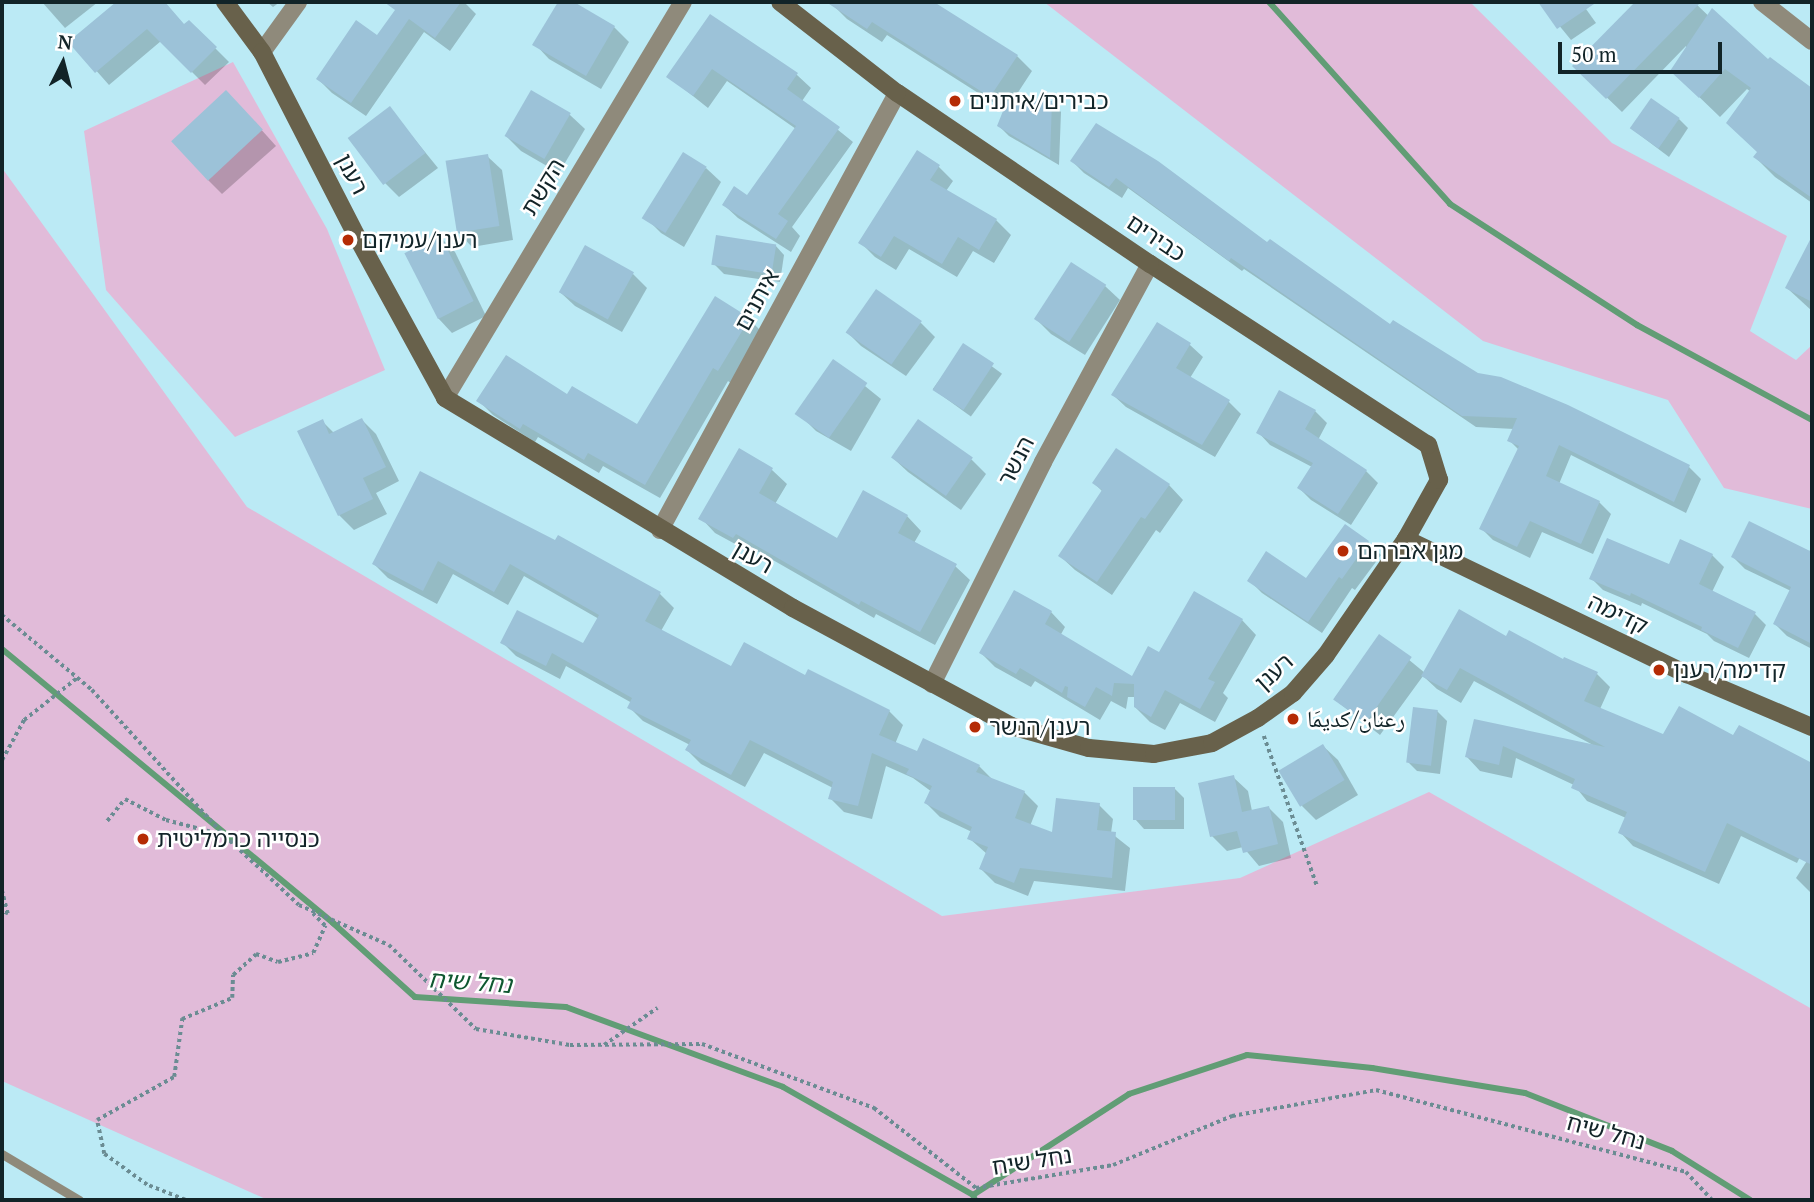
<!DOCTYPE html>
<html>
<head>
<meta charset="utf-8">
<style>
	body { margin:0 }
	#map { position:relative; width:1814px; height:1202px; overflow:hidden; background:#bbeaf5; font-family:"PT Serif","Noto Naskh Arabic","Noto Sans Hebrew",serif }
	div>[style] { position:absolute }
	.green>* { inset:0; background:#e1bbd9 }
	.shadow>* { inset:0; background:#0003; transform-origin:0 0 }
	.stream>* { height:6px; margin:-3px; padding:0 3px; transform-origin:3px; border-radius:3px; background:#619d75 }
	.building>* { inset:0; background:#9cc2d8; transform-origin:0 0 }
	.path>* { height:3.5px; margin-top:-1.75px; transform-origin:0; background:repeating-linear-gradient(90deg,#6b8c93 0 3.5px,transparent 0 7px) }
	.lane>* { height:9px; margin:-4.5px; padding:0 4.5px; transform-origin:4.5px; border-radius:4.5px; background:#8f8a7b }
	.street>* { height:18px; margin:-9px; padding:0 9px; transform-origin:9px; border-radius:9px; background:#8f8a7b }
	.secondary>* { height:18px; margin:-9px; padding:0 9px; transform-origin:9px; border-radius:9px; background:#68614b }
	.dots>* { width:19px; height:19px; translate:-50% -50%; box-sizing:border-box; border:4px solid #fff; border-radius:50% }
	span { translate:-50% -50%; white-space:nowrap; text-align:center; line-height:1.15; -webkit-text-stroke:5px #fff; paint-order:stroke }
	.poi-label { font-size:23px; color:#122428 }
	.left { translate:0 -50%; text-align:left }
	.street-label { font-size:23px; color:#122428 }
	.water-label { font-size:24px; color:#0f5730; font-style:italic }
	.frame { position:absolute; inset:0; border:4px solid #122428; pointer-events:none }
	.north { position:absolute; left:28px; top:28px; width:70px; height:70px; -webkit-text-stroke:5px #fff; paint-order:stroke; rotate:6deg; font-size:19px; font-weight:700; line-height:28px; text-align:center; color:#122428 }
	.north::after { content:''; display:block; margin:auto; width:24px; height:32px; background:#122428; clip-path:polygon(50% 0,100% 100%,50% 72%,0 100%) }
	.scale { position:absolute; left:1558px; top:42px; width:164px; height:32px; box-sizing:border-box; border:4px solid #122428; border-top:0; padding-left:9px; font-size:21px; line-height:24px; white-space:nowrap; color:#122428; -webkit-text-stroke:5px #fff; paint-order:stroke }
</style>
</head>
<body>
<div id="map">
	<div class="green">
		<i style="clip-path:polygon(1044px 2px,1470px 2px,1612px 143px,1787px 236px,1750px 331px,1796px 360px,1812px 345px,1812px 509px,1724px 488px,1668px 400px,1483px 341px)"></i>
		<i style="clip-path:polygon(233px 62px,327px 229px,385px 370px,235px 437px,106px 290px,84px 131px)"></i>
		<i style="clip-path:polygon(2px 168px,247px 507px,942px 916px,1240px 878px,1429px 792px,1812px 1009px,1812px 1200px,268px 1200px,2px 1081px)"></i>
	</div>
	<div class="shadow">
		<i style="clip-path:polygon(42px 2px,98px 2px,65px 28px)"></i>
		<i style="clip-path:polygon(119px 2px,164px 2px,185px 26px,189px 22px,229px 62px,205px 85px,161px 41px,109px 85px,71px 42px)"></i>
		<i style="clip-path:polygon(267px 2px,280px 2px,273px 7px)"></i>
		<i style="clip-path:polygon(403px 2px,464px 2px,476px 14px,450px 51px,424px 32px,366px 116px,332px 93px,318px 79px,378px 37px)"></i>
		<i style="clip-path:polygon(560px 2px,571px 2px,614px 27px,629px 42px,601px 89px,549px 59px,535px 44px)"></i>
		<i style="clip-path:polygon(835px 2px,915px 2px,919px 4px,931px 2px,1017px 56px,1032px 71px,1011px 103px,1052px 103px,1061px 112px,1059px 165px,1009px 136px,999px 126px,1005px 110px,887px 35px,882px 42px,847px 19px,833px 5px)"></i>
		<i style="clip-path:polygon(1540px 2px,1581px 2px,1596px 23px,1571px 40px)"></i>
		<i style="clip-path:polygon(1637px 2px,1694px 2px,1717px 24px,1812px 92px,1812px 203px,1775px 177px,1755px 157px,1759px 153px,1751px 92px,1747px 89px,1720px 117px,1693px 91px,1686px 46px,1622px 112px,1574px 66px)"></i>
		<i style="clip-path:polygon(710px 16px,797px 75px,811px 88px,802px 101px,853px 142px,792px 227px,800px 236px,791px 252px,738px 218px,724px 205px,748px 197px,796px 129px,727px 81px,708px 108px,669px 77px)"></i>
		<i style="clip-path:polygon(532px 93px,570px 115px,585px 129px,559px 173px,521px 151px,506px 136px)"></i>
		<i style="clip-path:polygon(240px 106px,276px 146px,222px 194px,208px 180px)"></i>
		<i style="clip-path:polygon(390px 109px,438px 168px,399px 197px,385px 183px)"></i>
		<i style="clip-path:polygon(1679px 119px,1688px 128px,1669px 157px,1632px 129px)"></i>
		<i style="clip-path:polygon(1096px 125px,1390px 327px,1477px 375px,1689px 467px,1701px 479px,1686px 513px,1571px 455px,1559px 484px,1599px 502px,1611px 514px,1593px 554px,1542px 532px,1530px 558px,1493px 540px,1481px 528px,1519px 450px,1509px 440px,1514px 429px,1476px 427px,1244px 269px,1242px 271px,1128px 188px,1122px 198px,1084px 173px,1072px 161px)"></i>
		<i style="clip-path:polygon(487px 156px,502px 170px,513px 240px,472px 247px,458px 232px)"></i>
		<i style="clip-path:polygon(938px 166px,953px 181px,946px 191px,996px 220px,1011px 235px,994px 263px,973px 251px,957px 277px,909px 249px,896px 270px,875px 257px,860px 242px)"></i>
		<i style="clip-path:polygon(706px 168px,721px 182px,684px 247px,661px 233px,647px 219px)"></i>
		<i style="clip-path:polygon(440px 237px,455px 252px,486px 316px,452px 333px,438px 318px)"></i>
		<i style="clip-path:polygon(1812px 240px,1812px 311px,1787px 288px)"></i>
		<i style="clip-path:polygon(775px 245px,784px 255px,780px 282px,724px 274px,714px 264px)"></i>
		<i style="clip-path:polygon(633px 274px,647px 288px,622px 332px,575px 306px,560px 292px)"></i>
		<i style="clip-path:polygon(1105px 286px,1120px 300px,1085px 355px,1051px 334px,1037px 320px)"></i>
		<i style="clip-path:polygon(715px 299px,749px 319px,764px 334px,733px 385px,728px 381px,660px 498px,603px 466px,599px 473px,538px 437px,535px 442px,493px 415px,479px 401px,568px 396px,638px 426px)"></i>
		<i style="clip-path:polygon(921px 323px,935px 337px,906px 376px,861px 346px,847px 332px)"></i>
		<i style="clip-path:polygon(1157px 324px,1190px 345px,1203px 357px,1190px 378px,1228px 401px,1241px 414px,1215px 457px,1126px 407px,1113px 395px)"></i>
		<i style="left:964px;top:346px;width:47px;height:53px;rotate:36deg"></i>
		<i style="clip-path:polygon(834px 361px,881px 399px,851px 451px,816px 431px,802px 417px)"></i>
		<i style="clip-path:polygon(1315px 411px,1327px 423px,1318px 440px,1366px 471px,1378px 483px,1351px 525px,1311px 500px,1299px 488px,1312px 467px,1270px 445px,1258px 432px)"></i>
		<i style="clip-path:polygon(362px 420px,376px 434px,399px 481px,376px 493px,387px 514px,354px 530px,339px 515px,322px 421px,334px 433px)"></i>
		<i style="clip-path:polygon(919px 422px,972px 460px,986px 474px,961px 510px,908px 472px,893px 458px)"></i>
		<i style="clip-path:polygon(739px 451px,772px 470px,787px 484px,775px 504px,838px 540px,907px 516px,921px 531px,914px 543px,955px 566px,970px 580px,935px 645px,876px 614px,874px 618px,750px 547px,748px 551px,715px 533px,701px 518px)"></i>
		<i style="clip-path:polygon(1094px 483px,1169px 485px,1183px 500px,1160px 533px,1156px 530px,1112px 595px,1075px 570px,1060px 556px,1103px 492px)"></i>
		<i style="clip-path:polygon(558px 537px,660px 594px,674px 608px,661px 631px,732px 668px,806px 677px,889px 711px,903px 725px,895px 744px,918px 754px,979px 766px,993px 780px,1024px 792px,1038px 806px,1030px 826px,1054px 835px,1099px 805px,1113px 819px,1111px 833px,1130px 848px,1125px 891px,1034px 881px,1028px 896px,995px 883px,981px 869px,987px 854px,970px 839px,972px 832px,940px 817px,926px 803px,932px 792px,913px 778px,886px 766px,872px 819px,844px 812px,830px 798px,833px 788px,764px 753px,745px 787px,701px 764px,687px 750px,690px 745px,643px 721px,629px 707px,632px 703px,566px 666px,560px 679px,516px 656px,502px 642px,584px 646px,599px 619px,524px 576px,508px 605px,453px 574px,437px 604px,388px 578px,374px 564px,555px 542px)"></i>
		<i style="clip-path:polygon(1368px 542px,1381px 555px,1355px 590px,1352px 588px,1322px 633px,1262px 593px,1249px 580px,1306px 580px)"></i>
		<i style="clip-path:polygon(1812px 546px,1812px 649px,1787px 636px,1775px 624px,1791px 591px,1745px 569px,1733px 557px,1809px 552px)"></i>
		<i style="clip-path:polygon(1712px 555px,1724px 567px,1712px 592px,1754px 613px,1766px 625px,1749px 658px,1714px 641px,1707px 634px,1642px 603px,1641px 606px,1603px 590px,1591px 578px,1670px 566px)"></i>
		<i style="clip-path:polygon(1051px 612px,1065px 627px,1060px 636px,1132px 678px,1160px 654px,1242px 620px,1256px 635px,1223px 693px,1228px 698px,1215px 722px,1180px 703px,1165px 730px,1150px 722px,1135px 707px,1135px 697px,1128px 697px,1126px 709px,1111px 701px,1100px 720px,1035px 681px,1031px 687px,995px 667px,981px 653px)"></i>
		<i style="clip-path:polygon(1380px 636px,1425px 673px,1506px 638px,1597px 674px,1610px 687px,1600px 709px,1664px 736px,1734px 738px,1740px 727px,1812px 765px,1812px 832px,1797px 863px,1741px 836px,1719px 884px,1633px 846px,1620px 832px,1626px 818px,1587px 801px,1574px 785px,1516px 758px,1512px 778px,1480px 771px,1467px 757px,1475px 721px,1593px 745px,1474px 681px,1461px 703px,1437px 689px,1423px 676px,1380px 735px,1334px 699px)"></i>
		<i style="clip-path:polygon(1437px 711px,1447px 721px,1440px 774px,1417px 771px,1407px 761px)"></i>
		<i style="clip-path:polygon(1323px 746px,1338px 760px,1358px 795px,1316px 820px,1302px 806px)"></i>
		<i style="clip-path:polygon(1233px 777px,1248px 791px,1252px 811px,1268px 807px,1283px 822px,1291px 858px,1259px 866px,1243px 847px,1227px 851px,1212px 836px)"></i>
		<i style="clip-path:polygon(1175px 789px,1184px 798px,1184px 829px,1144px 829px,1135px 819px)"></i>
		<i style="clip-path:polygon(1812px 853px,1812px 894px,1796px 878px)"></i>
	</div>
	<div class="stream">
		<i style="left:1269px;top:2px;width:271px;rotate:48.1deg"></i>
		<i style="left:1450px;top:204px;width:223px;rotate:32.9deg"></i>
		<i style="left:1637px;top:325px;width:199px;rotate:28.5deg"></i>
		<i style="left:2px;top:649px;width:430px;rotate:39.6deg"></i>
		<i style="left:333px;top:923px;width:110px;rotate:42.1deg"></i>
		<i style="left:415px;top:997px;width:151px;rotate:3.8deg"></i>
		<i style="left:566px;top:1007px;width:231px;rotate:20.2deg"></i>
		<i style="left:783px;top:1087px;width:219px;rotate:29.6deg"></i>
		<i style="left:973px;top:1195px;width:5px;rotate:68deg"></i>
		<i style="left:973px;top:1195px;width:186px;rotate:-32.9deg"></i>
		<i style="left:1129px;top:1094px;width:124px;rotate:-18.3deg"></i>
		<i style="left:1247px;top:1055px;width:126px;rotate:5.9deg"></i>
		<i style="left:1372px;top:1068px;width:155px;rotate:9.3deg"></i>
		<i style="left:1525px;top:1093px;width:158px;rotate:21.5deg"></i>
		<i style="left:1672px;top:1151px;width:92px;rotate:32.1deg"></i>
	</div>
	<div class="building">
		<i style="clip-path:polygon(116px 2px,165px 2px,184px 24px,189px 20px,217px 47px,191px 73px,147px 29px,95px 73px,68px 42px)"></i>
		<i style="clip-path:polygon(384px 2px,461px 2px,435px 38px,409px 19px,351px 103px,316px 79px,356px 20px,377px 35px,395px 10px)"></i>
		<i style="clip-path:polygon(558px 2px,574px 2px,615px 26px,586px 76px,532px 45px)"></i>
		<i style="clip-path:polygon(826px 2px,934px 2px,1018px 55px,990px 97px,872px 22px,867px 29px)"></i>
		<i style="clip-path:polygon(1538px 2px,1597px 2px,1557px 29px)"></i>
		<i style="clip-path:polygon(1635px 2px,1701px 2px,1606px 99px,1572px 66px)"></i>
		<i style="clip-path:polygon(1712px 8px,1768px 59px,1770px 57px,1812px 88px,1812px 198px,1753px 157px,1757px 152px,1726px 123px,1751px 88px,1725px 69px,1699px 98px,1670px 71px)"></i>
		<i style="clip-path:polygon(710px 14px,798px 73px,787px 89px,840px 127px,778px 214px,788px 221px,776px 239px,722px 205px,734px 186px,747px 195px,796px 126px,712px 69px,693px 96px,666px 77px)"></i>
		<i style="left:226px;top:90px;width:54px;height:75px;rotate:47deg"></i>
		<i style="left:531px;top:90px;width:46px;height:53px;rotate:30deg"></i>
		<i style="left:1651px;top:98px;width:35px;height:37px;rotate:35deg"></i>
		<i style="clip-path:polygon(1007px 101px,1052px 101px,1050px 158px,997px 126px)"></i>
		<i style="left:390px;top:106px;width:59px;height:53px;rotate:53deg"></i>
		<i style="clip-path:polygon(1096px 123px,1158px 161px,1267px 242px,1270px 239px,1390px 324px,1393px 320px,1478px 373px,1501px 377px,1568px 405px,1690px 465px,1674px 502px,1559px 445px,1546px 476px,1600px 501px,1581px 544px,1530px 521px,1517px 547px,1479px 529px,1519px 446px,1507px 441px,1517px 418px,1462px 416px,1231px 258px,1229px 261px,1116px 178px,1109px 187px,1070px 161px)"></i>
		<i style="clip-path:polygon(917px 150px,940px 165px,930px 180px,997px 219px,979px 250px,958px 237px,942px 264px,894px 236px,881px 257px,858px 243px)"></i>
		<i style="left:683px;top:152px;width:28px;height:78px;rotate:32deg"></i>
		<i style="left:488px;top:154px;width:73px;height:43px;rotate:81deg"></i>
		<i style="left:440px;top:235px;width:74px;height:40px;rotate:63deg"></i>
		<i style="left:716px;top:235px;width:61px;height:30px;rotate:9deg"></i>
		<i style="clip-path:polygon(1812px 236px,1812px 302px,1785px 288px)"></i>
		<i style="left:585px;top:245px;width:56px;height:54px;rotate:29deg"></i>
		<i style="left:1071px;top:262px;width:42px;height:68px;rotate:33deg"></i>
		<i style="left:876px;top:289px;width:56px;height:53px;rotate:35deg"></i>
		<i style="clip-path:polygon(715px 296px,750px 318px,718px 371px,713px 368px,645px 485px,588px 453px,584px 460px,523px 424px,520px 429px,476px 401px,506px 355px,567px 394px,572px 386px,637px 424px)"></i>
		<i style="clip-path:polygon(1157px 322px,1191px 343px,1176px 368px,1230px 400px,1202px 445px,1111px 395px)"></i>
		<i style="left:963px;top:343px;width:37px;height:56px;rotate:33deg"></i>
		<i style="left:833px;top:359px;width:42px;height:67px;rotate:35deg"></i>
		<i style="clip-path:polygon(1279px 390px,1316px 410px,1305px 429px,1367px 470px,1338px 514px,1297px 488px,1313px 463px,1256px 433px)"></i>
		<i style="clip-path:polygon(362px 418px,386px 467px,363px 478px,373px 499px,338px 516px,297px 431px,323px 419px,329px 434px)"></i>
		<i style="left:918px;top:419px;width:67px;height:47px;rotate:35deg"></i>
		<i style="clip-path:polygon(739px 448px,773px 468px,759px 493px,837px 538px,863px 490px,908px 515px,898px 533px,957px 564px,920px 632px,861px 601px,859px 605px,736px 534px,733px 538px,698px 519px)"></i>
		<i style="clip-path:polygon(1116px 448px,1170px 484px,1145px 519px,1141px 517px,1097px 582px,1058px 556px,1102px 490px,1092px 483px)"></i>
		<i style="clip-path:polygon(420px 471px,555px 540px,558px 535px,661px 592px,645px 621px,731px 666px,744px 642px,805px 675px,808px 669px,890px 710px,879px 735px,917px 751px,923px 738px,980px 765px,976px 772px,1025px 791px,1015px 818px,1052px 832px,1056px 798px,1100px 803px,1097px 830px,1116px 832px,1112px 878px,1020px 868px,1014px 883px,979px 869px,988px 847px,967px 839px,972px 827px,924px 803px,932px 786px,906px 774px,909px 769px,872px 753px,858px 806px,828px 799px,833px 782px,750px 740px,731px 775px,685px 750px,691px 740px,627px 708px,632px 698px,552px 653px,546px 666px,500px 643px,517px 610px,583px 643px,599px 615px,510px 564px,494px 592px,438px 561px,423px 591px,372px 564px)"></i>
		<i style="clip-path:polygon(1749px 521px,1812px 552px,1812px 644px,1773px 624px,1791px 587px,1731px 557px)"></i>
		<i style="clip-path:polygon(1345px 524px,1369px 541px,1342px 579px,1339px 577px,1308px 622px,1247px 581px,1266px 551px,1306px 578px)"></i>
		<i style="clip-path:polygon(1607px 538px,1669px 564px,1680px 539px,1713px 554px,1699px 584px,1756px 612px,1738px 648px,1701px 630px,1702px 627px,1631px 593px,1630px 596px,1589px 579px)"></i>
		<i style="clip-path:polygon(1014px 590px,1052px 611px,1045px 624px,1132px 676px,1148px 646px,1159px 652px,1194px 591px,1243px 619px,1208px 679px,1215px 682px,1200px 709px,1165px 690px,1151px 717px,1134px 707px,1134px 684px,1114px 683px,1112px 696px,1096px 687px,1085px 707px,1067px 697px,1068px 687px,1065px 686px,1062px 693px,1020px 668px,1016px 674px,979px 653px)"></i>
		<i style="clip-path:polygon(1459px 609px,1506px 636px,1509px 630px,1563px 659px,1564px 657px,1598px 672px,1584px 701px,1663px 734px,1679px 706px,1733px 735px,1739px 725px,1812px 763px,1812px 865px,1727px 823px,1705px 872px,1618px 833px,1627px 812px,1571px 788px,1575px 779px,1503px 746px,1499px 765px,1465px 757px,1474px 719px,1605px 747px,1460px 668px,1447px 690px,1421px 676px)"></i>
		<i style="left:1379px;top:634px;width:40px;height:80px;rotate:35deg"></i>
		<i style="left:1413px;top:707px;width:25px;height:56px;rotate:7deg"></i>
		<i style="left:1323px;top:744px;width:42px;height:52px;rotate:59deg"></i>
		<i style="clip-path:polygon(1234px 775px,1242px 812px,1269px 806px,1278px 844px,1243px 853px,1237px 831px,1210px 837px,1198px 783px)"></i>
		<i style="left:1133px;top:787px;width:42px;height:33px"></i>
	</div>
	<div class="path">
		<i style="left:2px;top:615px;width:117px;rotate:39.8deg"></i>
		<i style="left:92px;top:690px;width:197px;rotate:47.7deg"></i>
		<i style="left:225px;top:836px;width:101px;rotate:43deg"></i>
		<i style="left:299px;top:905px;width:98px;rotate:24deg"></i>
		<i style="left:389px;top:945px;width:121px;rotate:44deg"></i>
		<i style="left:476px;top:1029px;width:95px;rotate:9.7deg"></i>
		<i style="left:570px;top:1045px;width:132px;rotate:-0.4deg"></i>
		<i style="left:702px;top:1044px;width:184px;rotate:20.4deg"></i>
		<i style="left:874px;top:1108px;width:130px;rotate:38.1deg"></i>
		<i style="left:976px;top:1188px;width:139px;rotate:-9.5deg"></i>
		<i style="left:1113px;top:1165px;width:129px;rotate:-22.4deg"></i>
		<i style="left:1232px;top:1116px;width:146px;rotate:-10.2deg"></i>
		<i style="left:1376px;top:1090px;width:321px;rotate:14.8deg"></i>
		<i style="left:1686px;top:1172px;width:38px;rotate:47deg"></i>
		<i style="left:1264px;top:736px;width:159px;rotate:70.5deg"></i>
		<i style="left:2px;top:760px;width:46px;rotate:-61.2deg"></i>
		<i style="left:24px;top:720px;width:68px;rotate:-38.4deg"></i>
		<i style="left:107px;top:821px;width:28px;rotate:-51deg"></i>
		<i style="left:125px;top:799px;width:46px;rotate:27.1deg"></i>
		<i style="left:166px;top:820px;width:59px;rotate:14.7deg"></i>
		<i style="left:2px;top:890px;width:25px;rotate:76deg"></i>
		<i style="left:8px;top:914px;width:7px;rotate:-153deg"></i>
		<i style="left:604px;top:1045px;width:65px;rotate:-34.9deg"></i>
		<i style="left:185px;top:1200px;width:41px;rotate:-158.5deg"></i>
		<i style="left:147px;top:1185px;width:53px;rotate:-144.2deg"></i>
		<i style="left:104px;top:1154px;width:35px;rotate:-102deg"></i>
		<i style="left:97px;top:1120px;width:88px;rotate:-29.2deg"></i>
		<i style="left:174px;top:1077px;width:59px;rotate:-82.1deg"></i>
		<i style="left:182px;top:1019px;width:54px;rotate:-22.8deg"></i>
		<i style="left:232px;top:998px;width:23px;rotate:-88deg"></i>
		<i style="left:233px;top:975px;width:31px;rotate:-42deg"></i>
		<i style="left:256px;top:954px;width:23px;rotate:20deg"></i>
		<i style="left:278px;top:962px;width:36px;rotate:-14deg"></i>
		<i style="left:313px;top:953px;width:30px;rotate:-66deg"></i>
		<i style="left:325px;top:926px;width:20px;rotate:-135deg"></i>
	</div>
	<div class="lane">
		<i style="left:2px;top:1154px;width:90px;rotate:30.9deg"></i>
	</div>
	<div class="street">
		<i style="left:1762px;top:2px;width:63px;rotate:38deg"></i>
		<i style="left:262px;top:52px;width:62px;rotate:-54.2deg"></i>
		<i style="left:445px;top:398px;width:462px;rotate:-59deg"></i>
		<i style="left:660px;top:530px;width:497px;rotate:-61.5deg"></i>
		<i style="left:932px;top:684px;width:248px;rotate:-63.4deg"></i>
		<i style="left:1043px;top:462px;width:225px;rotate:-61.6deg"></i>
	</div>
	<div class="secondary">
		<i style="left:225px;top:2px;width:62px;rotate:53.5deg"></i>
		<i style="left:262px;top:52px;width:208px;rotate:62.8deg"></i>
		<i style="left:357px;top:237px;width:183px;rotate:61.3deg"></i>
		<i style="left:445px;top:398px;width:406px;rotate:31.1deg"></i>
		<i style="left:793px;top:608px;width:248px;rotate:28.4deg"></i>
		<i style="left:1011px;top:726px;width:81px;rotate:15.8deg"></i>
		<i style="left:1089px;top:748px;width:65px;rotate:5.3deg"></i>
		<i style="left:1154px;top:754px;width:59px;rotate:-10.7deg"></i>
		<i style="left:1212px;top:743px;width:52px;rotate:-28.5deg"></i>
		<i style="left:1258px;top:718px;width:43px;rotate:-35.5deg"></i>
		<i style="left:1293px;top:693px;width:50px;rotate:-49deg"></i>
		<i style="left:1326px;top:655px;width:141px;rotate:-55.4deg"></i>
		<i style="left:1406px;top:539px;width:68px;rotate:-60.8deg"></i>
		<i style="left:1439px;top:480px;width:37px;rotate:-107deg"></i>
		<i style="left:1428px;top:445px;width:332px;rotate:-146.9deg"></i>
		<i style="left:1150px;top:264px;width:305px;rotate:-145.9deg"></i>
		<i style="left:897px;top:93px;width:148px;rotate:-142.1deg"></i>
		<i style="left:1406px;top:539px;width:312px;rotate:25.7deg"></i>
		<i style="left:1687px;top:674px;width:136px;rotate:23deg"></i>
	</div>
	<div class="dots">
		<i style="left:955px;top:101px;background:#b52b05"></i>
		<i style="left:348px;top:240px;background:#b52b05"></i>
		<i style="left:1343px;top:551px;background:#b52b05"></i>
		<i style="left:1659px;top:670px;background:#b52b05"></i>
		<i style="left:1293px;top:719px;background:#b52b05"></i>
		<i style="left:975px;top:727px;background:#b52b05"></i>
		<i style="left:143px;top:839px;background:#b52b05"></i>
	</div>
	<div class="poi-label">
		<span class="left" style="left:969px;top:101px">כבירים/איתנים</span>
		<span class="left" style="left:362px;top:240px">רענן/עמיקם</span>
		<span class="left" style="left:1357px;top:551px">מגן אברהם</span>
		<span class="left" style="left:1673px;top:670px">קדימה/רענן</span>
		<span class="left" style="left:1307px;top:719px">رعنان/كديمَا</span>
		<span class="left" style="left:989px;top:727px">רענן/הנשר</span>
		<span class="left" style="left:157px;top:839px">כנסייה כרמליטית</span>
	</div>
	<div class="street-label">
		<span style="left:352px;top:174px;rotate:63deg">רענן</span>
		<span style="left:543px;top:187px;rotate:-59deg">הקשת</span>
		<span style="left:1156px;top:238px;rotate:34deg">כבירים</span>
		<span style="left:757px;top:300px;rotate:-61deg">איתנים</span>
		<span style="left:1016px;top:461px;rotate:-63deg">הנשר</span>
		<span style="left:753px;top:557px;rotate:30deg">רענן</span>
		<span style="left:1618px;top:614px;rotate:26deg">קדימה</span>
		<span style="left:1274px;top:672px;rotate:-42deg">רענן</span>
		<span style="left:1606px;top:1132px;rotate:15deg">נחל שיח</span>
		<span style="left:1032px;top:1161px;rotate:-9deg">נחל שיח</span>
	</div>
	<div class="water-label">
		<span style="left:470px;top:982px;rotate:4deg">נחל שיח</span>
	</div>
	<div class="frame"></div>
	<div class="north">N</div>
	<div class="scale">50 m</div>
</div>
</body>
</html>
